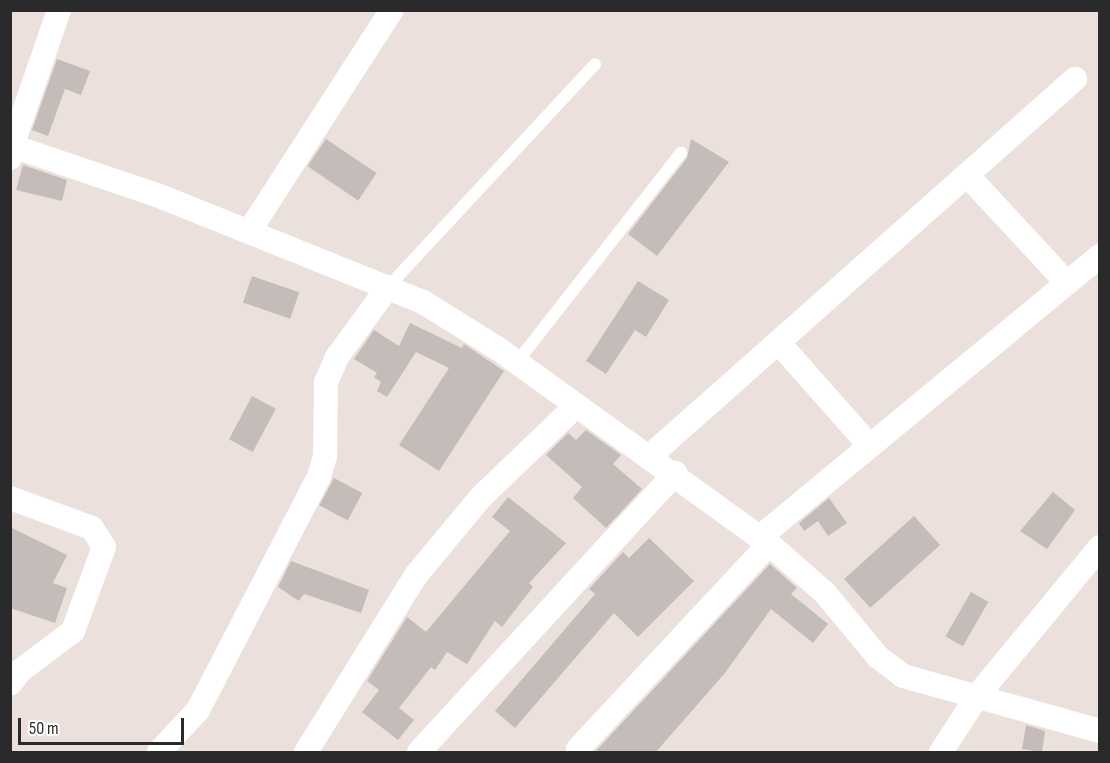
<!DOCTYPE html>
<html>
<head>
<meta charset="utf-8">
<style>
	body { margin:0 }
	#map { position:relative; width:1110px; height:763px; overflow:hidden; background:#ece0dc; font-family:"Sofia Sans Condensed",sans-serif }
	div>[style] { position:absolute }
	.building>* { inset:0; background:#c4bcb8; transform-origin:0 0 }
	.service>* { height:12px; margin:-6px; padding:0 6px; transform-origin:6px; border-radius:6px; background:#fff }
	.minor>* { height:24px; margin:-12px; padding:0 12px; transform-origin:12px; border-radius:12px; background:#fff }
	span { translate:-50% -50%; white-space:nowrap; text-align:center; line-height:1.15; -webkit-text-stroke:4.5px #fff; paint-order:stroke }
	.frame { position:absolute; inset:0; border:12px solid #2a2a2a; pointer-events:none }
	.scale { position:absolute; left:18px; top:718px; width:166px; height:27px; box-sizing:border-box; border:3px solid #2a2a2a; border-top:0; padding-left:8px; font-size:18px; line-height:21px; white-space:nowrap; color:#2a2a2a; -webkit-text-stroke:4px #fff; paint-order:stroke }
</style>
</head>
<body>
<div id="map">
	<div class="building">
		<i style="clip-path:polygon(57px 59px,90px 71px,81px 95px,65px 89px,48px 136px,32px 130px)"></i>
		<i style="left:326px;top:139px;width:61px;height:33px;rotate:34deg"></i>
		<i style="clip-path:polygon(691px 139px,729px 162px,657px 256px,628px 234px,687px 158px)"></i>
		<i style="clip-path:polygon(23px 165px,67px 180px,62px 201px,16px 190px)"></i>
		<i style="left:252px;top:276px;width:50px;height:28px;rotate:19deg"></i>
		<i style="clip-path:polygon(638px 281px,669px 300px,646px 337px,635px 330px,606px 374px,586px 361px)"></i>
		<i style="clip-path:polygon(410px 323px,462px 348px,464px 344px,504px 371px,439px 471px,399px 445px,449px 368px,416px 352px,387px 397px,377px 391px,381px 382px,374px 377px,377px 373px,354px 359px,374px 330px,399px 346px)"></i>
		<i style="left:252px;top:396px;width:27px;height:49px;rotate:28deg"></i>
		<i style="clip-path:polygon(586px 430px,621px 455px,613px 464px,642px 489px,606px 528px,573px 498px,582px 487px,546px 455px,568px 433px,576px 440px)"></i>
		<i style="left:334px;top:478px;width:32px;height:31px;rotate:28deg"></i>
		<i style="clip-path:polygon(1053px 492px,1075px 510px,1047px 549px,1020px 531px)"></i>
		<i style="clip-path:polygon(508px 497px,566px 543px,529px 583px,533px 587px,502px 627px,495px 621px,467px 664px,447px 652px,435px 670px,431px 667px,399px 708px,414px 720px,398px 740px,362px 712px,379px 690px,367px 681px,407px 617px,426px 632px,510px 531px,492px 517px)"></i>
		<i style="clip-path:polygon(829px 498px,847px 523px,828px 536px,818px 521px,804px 531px,799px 523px)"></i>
		<i style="left:914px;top:516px;width:39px;height:94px;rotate:48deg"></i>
		<i style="clip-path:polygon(10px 527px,67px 555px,53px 583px,67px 588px,55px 623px,10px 608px)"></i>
		<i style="clip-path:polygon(649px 538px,694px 581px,638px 637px,614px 613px,515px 728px,495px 711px,595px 594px,589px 589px,623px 552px,629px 558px)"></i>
		<i style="clip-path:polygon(291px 561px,369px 590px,361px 613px,304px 594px,299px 601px,278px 587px)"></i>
		<i style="clip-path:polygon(770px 564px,797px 588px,791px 594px,828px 624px,813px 643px,771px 609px,725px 673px,655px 753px,594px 753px)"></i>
		<i style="left:971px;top:592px;width:20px;height:51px;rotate:30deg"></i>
		<i style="clip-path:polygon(1026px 725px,1045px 731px,1042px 752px,1022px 749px)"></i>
	</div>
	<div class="service">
		<i style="left:388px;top:287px;width:304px;rotate:-47.1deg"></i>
		<i style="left:517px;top:362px;width:266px;rotate:-51.9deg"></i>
	</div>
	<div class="minor">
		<i style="left:12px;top:146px;width:144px;rotate:-70.9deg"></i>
		<i style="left:10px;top:158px;width:12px;rotate:-81deg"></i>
		<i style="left:12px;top:146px;width:153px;rotate:18.7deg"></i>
		<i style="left:157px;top:195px;width:287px;rotate:21.9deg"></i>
		<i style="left:423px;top:302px;width:87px;rotate:31.9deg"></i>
		<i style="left:497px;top:348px;width:335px;rotate:35.8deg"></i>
		<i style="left:769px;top:544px;width:74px;rotate:41.2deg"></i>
		<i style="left:825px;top:593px;width:83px;rotate:50.4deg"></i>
		<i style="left:878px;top:657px;width:31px;rotate:37deg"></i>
		<i style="left:903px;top:676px;width:205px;rotate:15.6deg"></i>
		<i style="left:967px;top:175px;width:147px;rotate:47.2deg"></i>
		<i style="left:250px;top:230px;width:262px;rotate:-57.2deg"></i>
		<i style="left:778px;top:342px;width:139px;rotate:48.5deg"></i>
		<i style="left:651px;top:455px;width:567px;rotate:-41.57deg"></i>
		<i style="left:10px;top:498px;width:87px;rotate:20.1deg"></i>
		<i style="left:92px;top:528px;width:22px;rotate:58deg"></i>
		<i style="left:104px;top:547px;width:90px;rotate:110.3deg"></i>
		<i style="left:73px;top:631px;width:66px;rotate:143deg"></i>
		<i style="left:20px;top:671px;width:16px;rotate:128deg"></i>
		<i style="left:760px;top:537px;width:441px;rotate:-39.6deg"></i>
		<i style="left:578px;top:749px;width:280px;rotate:-47deg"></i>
		<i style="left:159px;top:752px;width:57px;rotate:-47.1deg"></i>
		<i style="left:198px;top:710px;width:263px;rotate:-62.6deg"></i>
		<i style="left:319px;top:477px;width:22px;rotate:-74deg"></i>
		<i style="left:325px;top:456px;width:74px;rotate:-89.2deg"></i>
		<i style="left:326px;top:382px;width:27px;rotate:-66deg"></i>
		<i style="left:337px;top:357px;width:87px;rotate:-53.9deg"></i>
		<i style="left:306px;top:752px;width:210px;rotate:-58.1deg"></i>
		<i style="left:417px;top:574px;width:100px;rotate:-50.3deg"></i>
		<i style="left:481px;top:497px;width:130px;rotate:-43.8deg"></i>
		<i style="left:419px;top:752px;width:379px;rotate:-47.4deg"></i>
		<i style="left:941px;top:752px;width:68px;rotate:-57deg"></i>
		<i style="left:978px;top:695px;width:192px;rotate:-50.5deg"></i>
	</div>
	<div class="frame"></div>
	<div class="scale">50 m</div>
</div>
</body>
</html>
